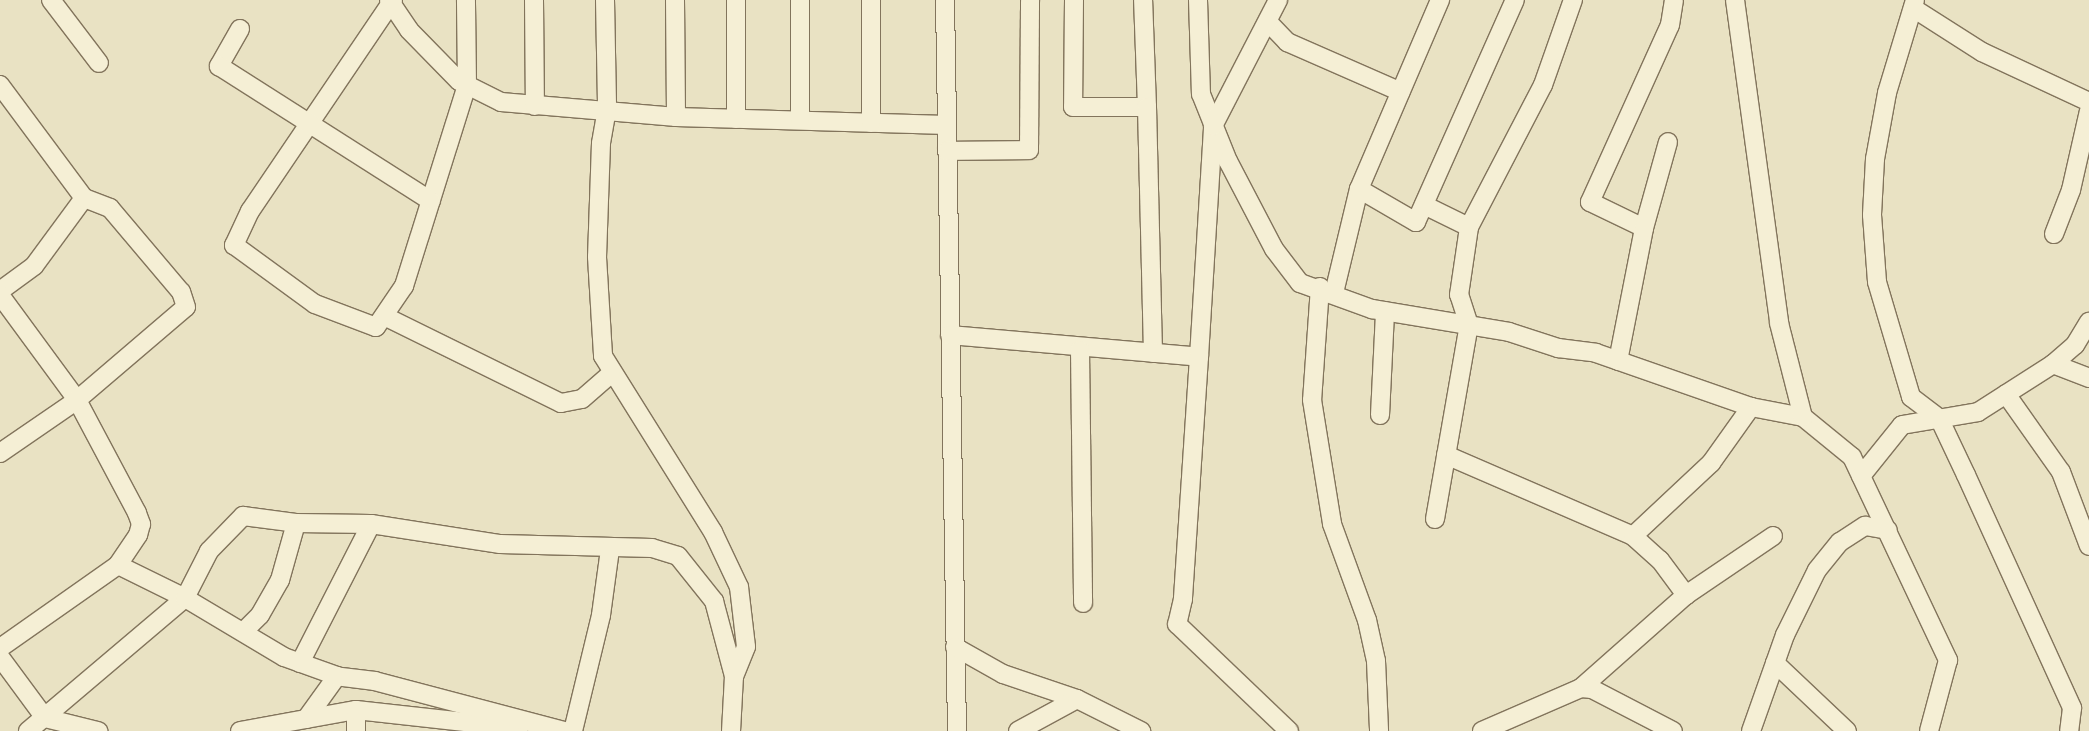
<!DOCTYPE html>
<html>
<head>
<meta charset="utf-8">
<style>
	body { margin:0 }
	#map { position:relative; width:2089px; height:731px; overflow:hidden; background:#e9e2c3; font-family:Spectral,serif }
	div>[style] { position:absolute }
	.roads { filter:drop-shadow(1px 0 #82745c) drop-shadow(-1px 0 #82745c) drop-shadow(0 1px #82745c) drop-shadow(0 -1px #82745c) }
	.minor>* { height:18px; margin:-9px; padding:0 9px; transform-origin:9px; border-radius:9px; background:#f5efd5 }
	span { translate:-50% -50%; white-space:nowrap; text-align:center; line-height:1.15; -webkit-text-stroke:5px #f2ecd2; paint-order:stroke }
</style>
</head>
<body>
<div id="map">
	<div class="roads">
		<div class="minor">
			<i style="left:51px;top:0;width:79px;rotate:52.7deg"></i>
			<i style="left:389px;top:0;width:36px;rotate:56deg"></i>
			<i style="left:409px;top:30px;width:71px;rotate:45.6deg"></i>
			<i style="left:459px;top:81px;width:47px;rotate:26.6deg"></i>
			<i style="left:501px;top:102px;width:176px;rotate:4.9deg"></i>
			<i style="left:676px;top:117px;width:271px;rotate:1.7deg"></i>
			<i style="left:393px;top:0;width:255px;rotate:124.1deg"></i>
			<i style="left:250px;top:211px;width:38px;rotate:115deg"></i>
			<i style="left:234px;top:245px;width:100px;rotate:36.1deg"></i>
			<i style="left:315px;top:304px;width:65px;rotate:20.7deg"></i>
			<i style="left:376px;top:327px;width:50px;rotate:-55.7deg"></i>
			<i style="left:404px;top:286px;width:211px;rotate:-72.6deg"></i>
			<i style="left:467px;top:85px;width:85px;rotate:-90.7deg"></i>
			<i style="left:534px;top:0;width:106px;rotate:89.5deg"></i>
			<i style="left:605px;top:0;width:109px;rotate:88.9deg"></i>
			<i style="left:607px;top:109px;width:35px;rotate:100deg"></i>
			<i style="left:601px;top:143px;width:114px;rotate:92deg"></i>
			<i style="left:597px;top:257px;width:99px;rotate:86.5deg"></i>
			<i style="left:603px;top:356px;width:208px;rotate:58deg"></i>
			<i style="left:713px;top:532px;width:61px;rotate:64.7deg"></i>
			<i style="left:739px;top:587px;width:60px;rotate:83.3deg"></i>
			<i style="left:746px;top:647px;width:31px;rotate:112deg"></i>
			<i style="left:734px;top:676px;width:55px;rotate:93.1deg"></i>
			<i style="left:675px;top:0;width:117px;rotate:89.5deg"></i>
			<i style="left:736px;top:0;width:119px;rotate:90deg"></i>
			<i style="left:871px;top:0;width:123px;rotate:90deg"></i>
			<i style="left:945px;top:0;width:731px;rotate:89.06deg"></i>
			<i style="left:1074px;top:0;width:107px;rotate:90.5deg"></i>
			<i style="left:1073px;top:107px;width:74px"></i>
			<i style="left:1147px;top:107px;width:107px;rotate:-92.1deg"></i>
			<i style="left:1198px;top:0;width:94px;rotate:88.2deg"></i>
			<i style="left:1201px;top:94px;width:72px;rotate:68.1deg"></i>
			<i style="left:1228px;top:161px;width:99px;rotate:62.4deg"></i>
			<i style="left:1274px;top:249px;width:43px;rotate:52.6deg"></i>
			<i style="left:1300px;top:283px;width:77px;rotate:19.9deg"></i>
			<i style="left:1372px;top:309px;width:139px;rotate:9.5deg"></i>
			<i style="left:1509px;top:332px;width:52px;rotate:18.1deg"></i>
			<i style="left:1558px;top:348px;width:38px;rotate:7deg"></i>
			<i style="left:1596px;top:353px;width:164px;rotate:19.2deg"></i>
			<i style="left:1751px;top:407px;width:53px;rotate:10.9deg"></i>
			<i style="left:1803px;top:417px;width:63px;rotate:39.2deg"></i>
			<i style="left:1852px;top:457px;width:225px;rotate:64.7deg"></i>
			<i style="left:1948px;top:660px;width:73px;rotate:105deg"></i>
			<i style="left:1735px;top:0;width:326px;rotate:82.2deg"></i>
			<i style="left:1779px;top:323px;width:97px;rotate:75.7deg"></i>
			<i style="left:1915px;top:0;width:97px;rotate:106.8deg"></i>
			<i style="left:1887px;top:93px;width:67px;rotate:100.3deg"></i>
			<i style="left:1875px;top:159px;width:56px;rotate:93.1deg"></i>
			<i style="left:1872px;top:215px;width:67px;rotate:85.7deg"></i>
			<i style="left:1877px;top:282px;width:120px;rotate:73.5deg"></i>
			<i style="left:1911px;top:397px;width:35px;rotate:37deg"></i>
			<i style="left:1939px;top:418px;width:63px;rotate:64.7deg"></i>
			<i style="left:1966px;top:475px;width:256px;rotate:65.5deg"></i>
			<i style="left:2072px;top:708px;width:23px;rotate:97deg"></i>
			<i style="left:1913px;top:8px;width:82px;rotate:32.5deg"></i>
			<i style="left:1982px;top:52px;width:118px;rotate:25deg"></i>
			<i style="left:1268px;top:22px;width:28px;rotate:46deg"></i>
			<i style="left:1287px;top:42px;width:124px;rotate:23.7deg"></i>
			<i style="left:240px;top:29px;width:43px;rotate:119.6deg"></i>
			<i style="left:219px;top:66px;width:251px;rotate:32.5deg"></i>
			<i style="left:0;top:85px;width:141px;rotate:53.4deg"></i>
			<i style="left:84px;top:198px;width:84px;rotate:126.3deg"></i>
			<i style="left:34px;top:266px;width:42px;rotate:143.7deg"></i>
			<i style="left:1147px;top:107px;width:246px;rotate:88.6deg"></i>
			<i style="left:800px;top:120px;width:120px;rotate:-90deg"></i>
			<i style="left:947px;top:151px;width:82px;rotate:-0.7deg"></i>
			<i style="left:1029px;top:150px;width:150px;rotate:-89.6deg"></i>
			<i style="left:1359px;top:189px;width:206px;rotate:-66.8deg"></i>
			<i style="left:1424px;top:205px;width:50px;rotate:26.1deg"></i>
			<i style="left:1644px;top:228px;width:60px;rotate:-154.3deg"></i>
			<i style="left:1590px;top:202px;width:194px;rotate:-65.7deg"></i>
			<i style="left:1670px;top:25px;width:25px;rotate:-81deg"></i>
			<i style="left:2054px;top:234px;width:47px;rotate:-68.9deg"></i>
			<i style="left:2071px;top:190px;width:81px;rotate:-77.2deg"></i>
			<i style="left:1320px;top:287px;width:113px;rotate:94deg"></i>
			<i style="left:1312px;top:400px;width:126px;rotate:80.8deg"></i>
			<i style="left:1332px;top:524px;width:102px;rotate:70deg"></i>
			<i style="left:1367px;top:620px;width:42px;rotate:77.6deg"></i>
			<i style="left:1376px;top:661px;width:70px;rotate:87.5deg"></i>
			<i style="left:1334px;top:293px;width:107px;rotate:-76.5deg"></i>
			<i style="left:1359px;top:189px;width:66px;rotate:30.1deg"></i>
			<i style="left:1416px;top:222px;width:243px;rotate:-66deg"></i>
			<i style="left:0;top:295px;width:130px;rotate:53.7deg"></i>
			<i style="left:77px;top:400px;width:128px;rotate:62deg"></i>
			<i style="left:137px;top:513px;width:12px;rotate:70deg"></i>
			<i style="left:141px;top:524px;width:11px;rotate:105deg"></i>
			<i style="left:138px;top:535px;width:36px;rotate:124deg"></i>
			<i style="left:384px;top:316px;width:197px;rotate:26.2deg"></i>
			<i style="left:561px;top:403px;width:21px;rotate:-11deg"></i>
			<i style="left:582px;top:399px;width:38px;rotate:-41deg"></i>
			<i style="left:950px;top:335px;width:250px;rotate:5deg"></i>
			<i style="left:1199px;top:357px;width:231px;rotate:-86.5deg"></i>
			<i style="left:1213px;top:126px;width:142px;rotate:-62.7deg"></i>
			<i style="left:1080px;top:350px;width:253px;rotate:89.3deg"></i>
			<i style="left:1199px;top:357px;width:243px;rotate:93.8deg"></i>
			<i style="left:1183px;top:599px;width:26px;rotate:103deg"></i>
			<i style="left:1177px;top:624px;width:155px;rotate:43.7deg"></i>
			<i style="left:1618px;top:361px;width:136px;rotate:-78.9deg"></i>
			<i style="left:1644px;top:228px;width:89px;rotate:-74.4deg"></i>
			<i style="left:2053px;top:364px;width:39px;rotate:21deg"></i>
			<i style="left:2006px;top:394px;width:95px;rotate:54.8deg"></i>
			<i style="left:2061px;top:472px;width:79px;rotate:69.3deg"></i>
			<i style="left:1380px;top:415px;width:104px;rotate:-87.2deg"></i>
			<i style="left:0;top:453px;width:93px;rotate:-34.5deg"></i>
			<i style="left:77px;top:400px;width:143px;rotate:-40.5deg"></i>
			<i style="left:186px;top:307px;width:16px;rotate:-108deg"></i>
			<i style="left:181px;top:292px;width:110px;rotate:-130.2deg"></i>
			<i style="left:110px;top:208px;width:28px;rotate:-159deg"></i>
			<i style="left:1446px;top:455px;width:204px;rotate:23.4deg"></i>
			<i style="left:1633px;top:536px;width:36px;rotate:42deg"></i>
			<i style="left:1660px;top:560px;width:44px;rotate:53.4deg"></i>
			<i style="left:1686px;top:595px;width:140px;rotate:138.5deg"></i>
			<i style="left:1581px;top:688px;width:108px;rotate:156.5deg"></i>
			<i style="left:1861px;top:476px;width:65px;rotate:-51.2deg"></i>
			<i style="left:1902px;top:425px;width:77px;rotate:-9.7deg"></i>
			<i style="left:1978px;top:412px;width:89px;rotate:-32.6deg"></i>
			<i style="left:2053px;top:364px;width:29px;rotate:-41deg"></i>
			<i style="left:2075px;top:345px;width:27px;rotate:-59deg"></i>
			<i style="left:1435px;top:519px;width:197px;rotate:-80.1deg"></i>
			<i style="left:1469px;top:325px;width:32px;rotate:-108deg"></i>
			<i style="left:1459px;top:295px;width:69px;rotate:-81.6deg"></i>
			<i style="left:1469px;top:227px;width:160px;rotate:-62.5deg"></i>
			<i style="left:1543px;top:85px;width:90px;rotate:-70.6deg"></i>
			<i style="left:1633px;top:536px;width:107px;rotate:-43.1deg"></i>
			<i style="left:1711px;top:463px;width:69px;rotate:-54.5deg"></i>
			<i style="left:1686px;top:595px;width:105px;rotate:-34.1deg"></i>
			<i style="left:243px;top:632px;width:24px;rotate:-45deg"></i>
			<i style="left:260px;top:615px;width:40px;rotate:-60.3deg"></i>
			<i style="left:280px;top:580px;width:59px;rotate:-74.3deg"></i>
			<i style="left:955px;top:647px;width:55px;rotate:29.4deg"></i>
			<i style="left:1003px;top:674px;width:78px;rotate:18.7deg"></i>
			<i style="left:0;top:648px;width:144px;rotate:-35.1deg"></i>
			<i style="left:118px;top:565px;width:75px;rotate:26.2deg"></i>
			<i style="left:185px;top:598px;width:206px;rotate:139.7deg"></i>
			<i style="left:0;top:657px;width:76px;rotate:53.6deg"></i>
			<i style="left:45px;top:718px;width:55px;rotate:13.8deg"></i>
			<i style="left:300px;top:663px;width:156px;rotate:-62.9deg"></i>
			<i style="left:1775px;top:663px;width:99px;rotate:43.4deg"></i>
			<i style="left:1581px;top:688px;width:11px;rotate:5deg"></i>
			<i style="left:1592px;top:689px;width:91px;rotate:27.4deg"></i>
			<i style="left:356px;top:710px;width:21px;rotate:90deg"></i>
			<i style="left:306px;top:719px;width:53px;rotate:-54.2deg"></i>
			<i style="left:240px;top:731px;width:118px;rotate:-10.3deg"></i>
			<i style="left:356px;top:710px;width:164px;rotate:6.3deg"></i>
			<i style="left:564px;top:731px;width:196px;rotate:-165.2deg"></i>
			<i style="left:375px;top:681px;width:38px;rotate:-173deg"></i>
			<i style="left:337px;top:676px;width:56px;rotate:-160.3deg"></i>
			<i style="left:284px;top:657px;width:115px;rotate:-149.2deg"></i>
			<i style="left:185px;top:598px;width:53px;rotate:-62.9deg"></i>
			<i style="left:209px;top:551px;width:49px;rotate:-45.8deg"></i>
			<i style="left:243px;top:516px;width:53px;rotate:7.5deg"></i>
			<i style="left:296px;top:523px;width:75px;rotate:0.8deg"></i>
			<i style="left:371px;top:524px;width:131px;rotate:8.8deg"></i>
			<i style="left:500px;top:544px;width:152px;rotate:1.5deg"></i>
			<i style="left:652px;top:548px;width:27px;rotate:17deg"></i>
			<i style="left:678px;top:556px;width:58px;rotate:51.3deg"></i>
			<i style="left:714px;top:601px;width:78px;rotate:75.1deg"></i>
			<i style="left:573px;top:731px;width:119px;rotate:-76.4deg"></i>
			<i style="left:601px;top:615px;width:67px;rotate:-82.2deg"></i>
			<i style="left:1018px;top:731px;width:67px;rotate:-28.5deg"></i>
			<i style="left:1077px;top:699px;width:72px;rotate:26.6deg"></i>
			<i style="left:1751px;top:731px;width:102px;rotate:-70.5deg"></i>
			<i style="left:1785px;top:635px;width:72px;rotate:-63.8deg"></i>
			<i style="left:1817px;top:570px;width:36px;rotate:-51deg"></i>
			<i style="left:1840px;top:542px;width:30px;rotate:-33deg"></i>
			<i style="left:1865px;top:526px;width:23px;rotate:10deg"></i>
		</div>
	</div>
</div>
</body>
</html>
